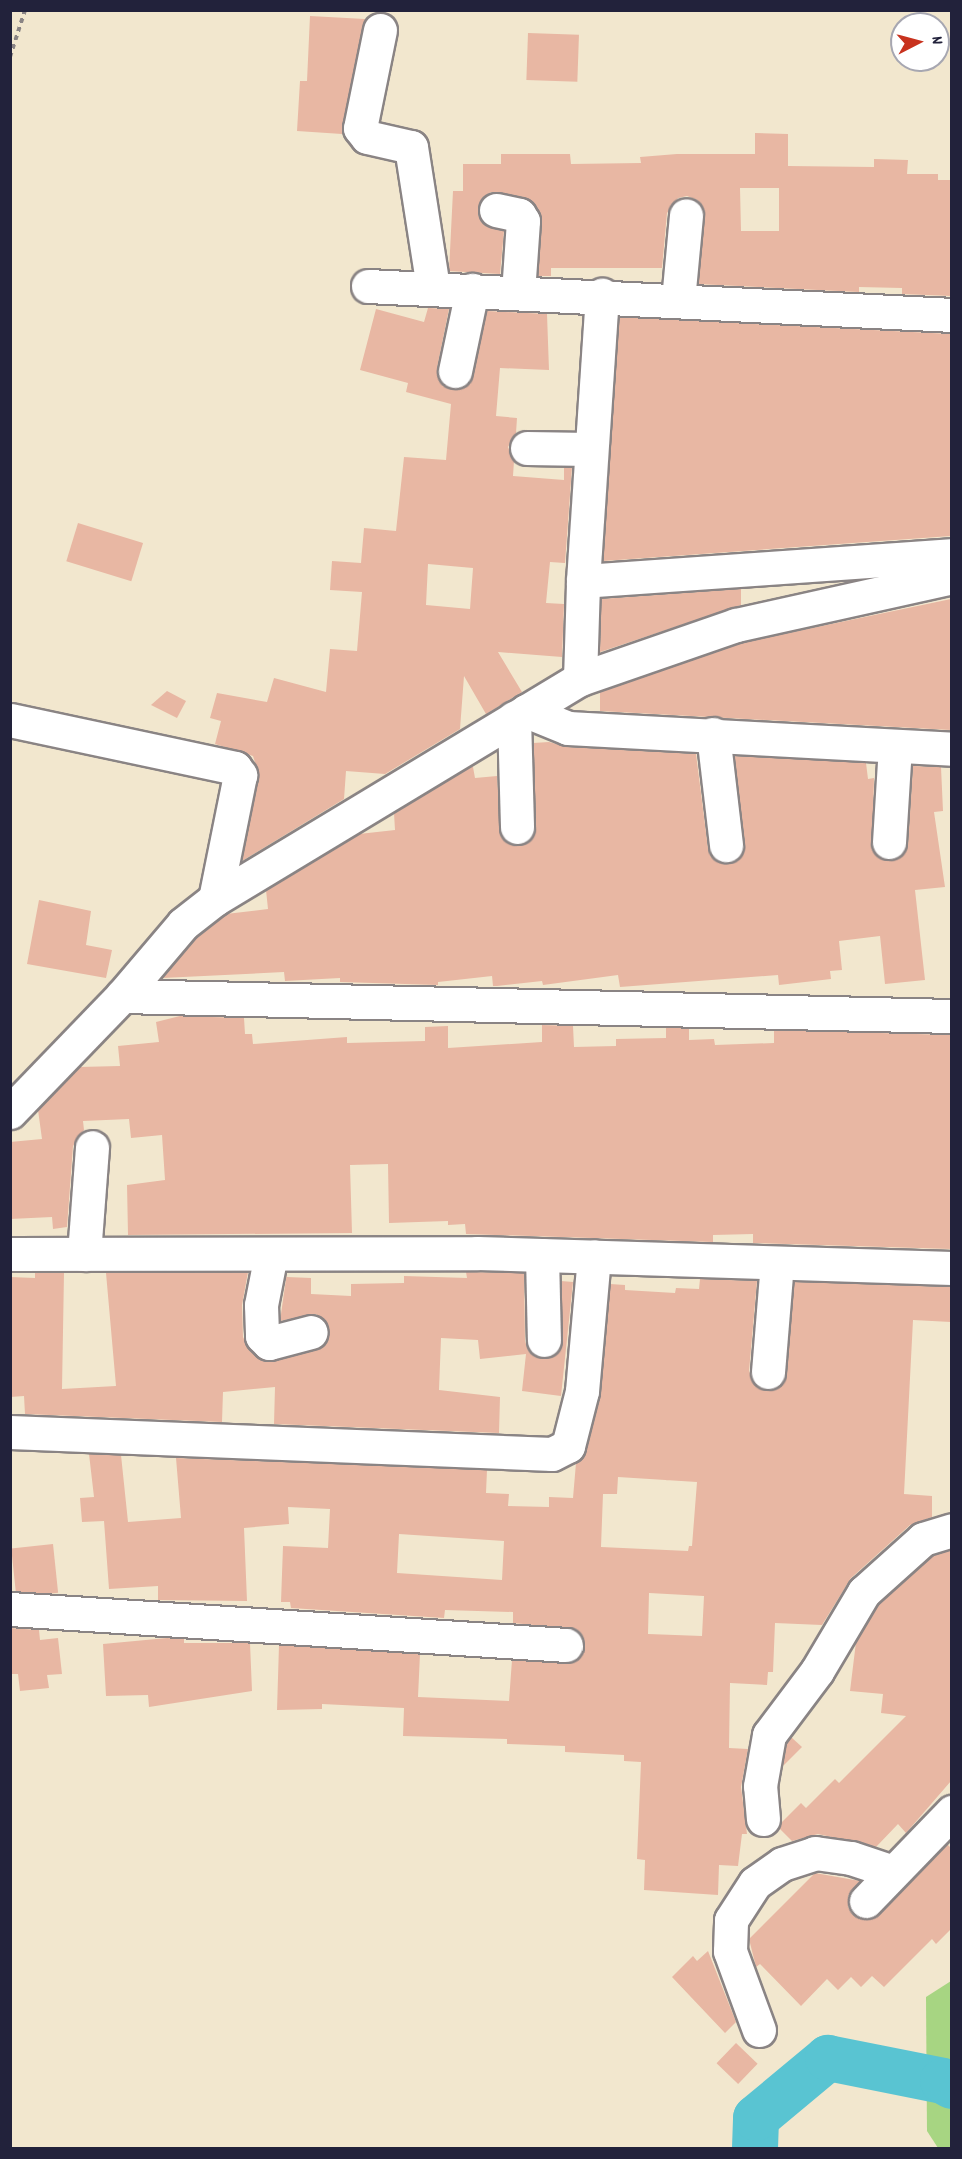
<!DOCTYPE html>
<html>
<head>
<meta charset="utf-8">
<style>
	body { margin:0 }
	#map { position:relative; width:962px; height:2159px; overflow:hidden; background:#f2e7ce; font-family:Dekko,sans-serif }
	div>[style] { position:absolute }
	.green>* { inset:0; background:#a7d582 }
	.river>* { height:46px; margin:-23px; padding:0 23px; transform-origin:23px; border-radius:23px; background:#59c4d2 }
	.building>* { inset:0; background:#e8b7a3; transform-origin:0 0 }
	.path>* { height:4px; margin-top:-2px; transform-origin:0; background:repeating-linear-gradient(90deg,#8a8484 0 4.5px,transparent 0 9px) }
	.roads { filter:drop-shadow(2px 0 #8a8484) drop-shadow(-2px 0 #8a8484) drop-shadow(0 2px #8a8484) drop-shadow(0 -2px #8a8484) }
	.minor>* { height:33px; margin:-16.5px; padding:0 16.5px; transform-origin:16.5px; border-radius:16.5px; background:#fff }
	span { translate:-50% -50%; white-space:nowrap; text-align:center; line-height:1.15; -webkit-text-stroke:5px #fff; paint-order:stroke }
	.frame { position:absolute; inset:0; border:12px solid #22223b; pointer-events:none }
	.north { position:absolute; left:890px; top:12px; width:60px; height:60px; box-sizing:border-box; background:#fff; border:2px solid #a7a7b1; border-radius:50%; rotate:84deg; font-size:16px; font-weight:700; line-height:24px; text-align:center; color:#22223b }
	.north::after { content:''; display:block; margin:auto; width:21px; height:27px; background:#c8321e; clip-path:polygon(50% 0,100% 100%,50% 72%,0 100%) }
</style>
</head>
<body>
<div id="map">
	<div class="green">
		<i style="clip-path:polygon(951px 1981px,951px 2148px,938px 2148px,927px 2131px,926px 1997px)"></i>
	</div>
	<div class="river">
		<i style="left:755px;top:2148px;width:30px;rotate:-88deg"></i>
		<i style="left:756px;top:2118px;width:94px;rotate:-39.8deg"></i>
		<i style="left:828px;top:2058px;width:117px;rotate:11.3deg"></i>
		<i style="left:943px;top:2081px;width:10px;rotate:29deg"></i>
	</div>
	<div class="building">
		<i style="clip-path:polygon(310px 16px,365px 19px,342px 134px,297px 131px,300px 81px,307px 81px)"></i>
		<i style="left:528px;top:33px;width:51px;height:47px;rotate:2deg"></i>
		<i style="clip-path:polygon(evenodd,755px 133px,788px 134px,788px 166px,874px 167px,874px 159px,908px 160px,907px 174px,938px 174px,938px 180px,951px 180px,951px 296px,902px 294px,902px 288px,859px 287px,859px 292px,698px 284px,705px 216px,697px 200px,687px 196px,678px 198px,667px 213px,662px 268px,551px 268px,551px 276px,538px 276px,542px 222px,535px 205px,523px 197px,491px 192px,482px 198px,478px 215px,484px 224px,504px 231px,500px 274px,449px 271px,453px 191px,463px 191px,463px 164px,501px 164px,501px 154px,570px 154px,571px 164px,641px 163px,640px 157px,677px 154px,755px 154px,755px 133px,740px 188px,779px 188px,779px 231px,741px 231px,740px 188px)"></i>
		<i style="clip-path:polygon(evenodd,428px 308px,449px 309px,437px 368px,442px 385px,452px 389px,469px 384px,473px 375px,487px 311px,547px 314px,549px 370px,500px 368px,496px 416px,517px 418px,516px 433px,508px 447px,514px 461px,513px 476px,564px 480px,564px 467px,572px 467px,565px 563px,550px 562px,546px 603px,564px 604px,562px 657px,498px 652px,522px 692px,486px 714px,464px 676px,460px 729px,385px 774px,346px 771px,344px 799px,242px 861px,258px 772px,253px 756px,215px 744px,221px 721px,210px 718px,217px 693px,267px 702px,274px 678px,326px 692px,330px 649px,357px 651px,362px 592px,330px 590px,332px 561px,361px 563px,364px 528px,396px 531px,404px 457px,446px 460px,451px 404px,406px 392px,408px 383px,360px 370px,376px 309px,424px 322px,428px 308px,428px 564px,473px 568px,470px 609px,426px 605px,428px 564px)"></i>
		<i style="clip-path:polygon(619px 317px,951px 334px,951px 536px,603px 561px)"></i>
		<i style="left:78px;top:523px;width:68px;height:40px;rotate:17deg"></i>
		<i style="clip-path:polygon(741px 589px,741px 605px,600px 652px,601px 599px)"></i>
		<i style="clip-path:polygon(951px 599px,951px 730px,600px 711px,600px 692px,741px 643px)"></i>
		<i style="clip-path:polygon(167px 691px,186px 701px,177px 718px,151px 705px)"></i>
		<i style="clip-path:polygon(549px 742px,567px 747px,696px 754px,708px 848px,711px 857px,728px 864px,738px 860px,745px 843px,734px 756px,866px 763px,868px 779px,874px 778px,872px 850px,888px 861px,898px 858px,908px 844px,913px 766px,941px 767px,943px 811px,934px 812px,945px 887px,915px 890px,925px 980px,885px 984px,880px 936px,839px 941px,842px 970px,830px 971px,831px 979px,779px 985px,778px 975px,620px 987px,618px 975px,543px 985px,542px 981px,497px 986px,493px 986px,492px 976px,438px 982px,438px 985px,340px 982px,340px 978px,285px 981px,284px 972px,162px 978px,194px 940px,226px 914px,268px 909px,266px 890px,359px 834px,395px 830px,394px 813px,470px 767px,473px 767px,475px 778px,497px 776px,501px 837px,517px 846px,527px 843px,536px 826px,533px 743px)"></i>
		<i style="clip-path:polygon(39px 900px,91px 911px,86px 945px,112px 950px,106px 978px,27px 964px)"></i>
		<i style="clip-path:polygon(180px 1016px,244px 1018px,245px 1034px,252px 1034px,253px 1044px,347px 1037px,347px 1043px,425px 1041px,425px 1027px,448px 1026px,448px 1048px,542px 1042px,542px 1025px,573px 1026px,574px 1047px,616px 1046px,616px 1039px,666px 1038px,666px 1028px,689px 1028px,689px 1040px,714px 1039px,715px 1045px,774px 1043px,774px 1030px,951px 1035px,951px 1249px,753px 1243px,753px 1234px,713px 1235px,713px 1242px,466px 1234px,465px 1224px,448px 1225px,448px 1221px,389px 1223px,388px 1164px,350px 1165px,352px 1233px,128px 1235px,127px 1185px,165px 1180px,162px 1135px,131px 1138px,129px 1119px,83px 1121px,84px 1130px,73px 1146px,67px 1227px,53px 1229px,52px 1217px,10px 1219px,10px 1142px,42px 1139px,38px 1110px,79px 1067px,120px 1066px,118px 1046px,159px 1042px,156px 1022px)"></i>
		<i style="clip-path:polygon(248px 1272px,242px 1305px,243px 1337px,249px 1349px,265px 1361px,316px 1350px,329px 1336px,329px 1327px,316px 1314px,280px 1321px,287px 1272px,287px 1277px,311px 1278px,311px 1294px,351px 1296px,351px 1284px,404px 1283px,404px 1276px,467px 1278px,466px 1272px,524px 1273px,525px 1341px,528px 1350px,544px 1359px,561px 1348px,561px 1281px,573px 1282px,561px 1396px,522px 1391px,526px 1354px,480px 1359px,478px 1340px,441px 1338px,439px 1390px,500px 1397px,499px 1433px,274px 1424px,275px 1387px,223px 1392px,222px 1422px,25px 1414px,24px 1396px,10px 1397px,10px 1277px,35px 1278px,35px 1273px,64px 1273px,62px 1389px,116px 1386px,106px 1273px)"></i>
		<i style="clip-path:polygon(evenodd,700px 1279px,757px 1281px,749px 1371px,757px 1387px,767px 1391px,777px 1389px,787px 1374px,794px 1282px,951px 1287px,951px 1322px,913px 1320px,904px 1494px,932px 1496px,932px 1517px,910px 1525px,851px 1578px,822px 1625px,775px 1623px,773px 1672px,768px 1672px,767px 1685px,730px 1683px,729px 1748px,748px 1749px,741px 1787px,747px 1834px,742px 1834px,738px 1866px,719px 1865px,718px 1895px,644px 1890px,645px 1860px,637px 1859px,641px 1762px,624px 1761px,624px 1755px,565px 1752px,565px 1746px,507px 1744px,507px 1739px,403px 1736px,404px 1708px,322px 1704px,322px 1709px,277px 1710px,279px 1645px,420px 1654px,418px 1697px,509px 1701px,512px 1660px,574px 1662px,585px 1647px,576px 1629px,513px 1623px,513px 1612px,445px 1610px,444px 1618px,291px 1608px,290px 1602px,281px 1602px,283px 1546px,328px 1548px,330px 1509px,288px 1507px,289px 1524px,244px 1528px,247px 1601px,158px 1600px,158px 1586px,109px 1589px,104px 1521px,82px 1522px,80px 1498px,94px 1497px,89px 1454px,121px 1455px,128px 1522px,181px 1518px,176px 1458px,487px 1470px,486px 1493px,509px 1494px,508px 1506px,549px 1507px,549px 1497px,573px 1498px,576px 1463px,586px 1451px,600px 1395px,610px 1284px,625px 1285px,625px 1290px,675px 1293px,676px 1288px,699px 1289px,700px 1279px,618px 1477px,697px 1482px,692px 1546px,689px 1546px,688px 1551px,601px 1547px,603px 1494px,617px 1494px,618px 1477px,700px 1279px,399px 1534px,504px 1541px,502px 1580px,397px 1573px,399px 1534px,700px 1279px,649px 1593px,704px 1596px,702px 1636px,648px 1634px,649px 1593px)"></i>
		<i style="left:53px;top:1544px;width:49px;height:42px;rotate:84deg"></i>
		<i style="clip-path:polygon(951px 1550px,951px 1781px,906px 1833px,898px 1824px,876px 1847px,818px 1834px,792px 1841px,779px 1828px,781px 1823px,801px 1803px,806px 1808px,835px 1779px,839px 1783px,906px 1716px,881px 1713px,883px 1694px,850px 1691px,856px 1642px,879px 1604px,932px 1556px)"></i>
		<i style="clip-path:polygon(10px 1628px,39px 1630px,40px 1640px,58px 1638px,62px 1674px,47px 1675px,49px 1688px,20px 1691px,18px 1674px,10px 1674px)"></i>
		<i style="clip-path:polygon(167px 1638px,184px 1639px,184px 1643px,250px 1643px,252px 1691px,149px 1707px,148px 1695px,106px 1696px,103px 1644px)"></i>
		<i style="clip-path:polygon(791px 1737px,802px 1747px,783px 1766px,787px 1743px)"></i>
		<i style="clip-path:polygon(947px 1844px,951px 1848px,951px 1929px,936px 1944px,932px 1939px,884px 1987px,872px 1976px,861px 1987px,851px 1977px,838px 1990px,827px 1979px,801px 2006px,760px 1964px,756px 1967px,749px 1939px,815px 1873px,860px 1881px,848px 1896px,848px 1907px,853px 1915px,871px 1919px)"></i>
		<i style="clip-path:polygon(708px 1951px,736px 2022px,725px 2033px,672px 1977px,693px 1956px,697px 1961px)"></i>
		<i style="left:736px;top:2043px;width:30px;height:28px;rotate:44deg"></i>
	</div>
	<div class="path">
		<i style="left:10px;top:57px;width:49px;rotate:-72.3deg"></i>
	</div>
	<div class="roads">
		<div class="minor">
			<i style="left:380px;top:30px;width:100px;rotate:101.5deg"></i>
			<i style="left:360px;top:128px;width:11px;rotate:52deg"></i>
			<i style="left:367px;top:137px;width:45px;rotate:12.8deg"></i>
			<i style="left:411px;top:147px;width:143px;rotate:81.1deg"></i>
			<i style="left:496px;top:210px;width:24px;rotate:12deg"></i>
			<i style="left:519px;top:215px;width:7px;rotate:56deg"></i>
			<i style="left:523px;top:221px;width:71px;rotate:94deg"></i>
			<i style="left:368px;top:286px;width:585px;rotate:2.84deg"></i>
			<i style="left:678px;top:300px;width:85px;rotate:-84.6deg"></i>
			<i style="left:455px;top:371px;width:83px;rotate:-78.1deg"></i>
			<i style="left:527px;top:448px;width:62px;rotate:0.9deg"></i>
			<i style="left:583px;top:581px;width:287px;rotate:-86.2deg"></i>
			<i style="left:580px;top:679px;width:165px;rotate:-19.1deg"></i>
			<i style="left:736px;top:625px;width:221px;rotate:-12.5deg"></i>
			<i style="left:526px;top:711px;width:45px;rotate:22deg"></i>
			<i style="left:568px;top:728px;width:385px;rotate:3.1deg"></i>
			<i style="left:514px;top:718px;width:109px;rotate:88.4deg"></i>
			<i style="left:10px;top:720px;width:230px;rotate:12deg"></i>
			<i style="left:235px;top:768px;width:9px;rotate:54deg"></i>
			<i style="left:240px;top:775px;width:126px;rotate:101.4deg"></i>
			<i style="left:713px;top:734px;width:112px;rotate:83.3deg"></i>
			<i style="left:889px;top:842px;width:96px;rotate:-86.4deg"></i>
			<i style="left:122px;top:996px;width:830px;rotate:1.38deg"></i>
			<i style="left:10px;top:1112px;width:161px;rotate:-46deg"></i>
			<i style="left:122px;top:996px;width:94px;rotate:-49.7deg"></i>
			<i style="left:183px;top:924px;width:41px;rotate:-38deg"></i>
			<i style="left:215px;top:899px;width:426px;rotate:-31.1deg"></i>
			<i style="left:580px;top:679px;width:98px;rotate:-88.2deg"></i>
			<i style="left:583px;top:581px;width:370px;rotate:-4deg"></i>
			<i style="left:10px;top:1254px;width:467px;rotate:-0.1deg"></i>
			<i style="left:477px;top:1253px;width:475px;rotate:1.8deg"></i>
			<i style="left:84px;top:1254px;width:107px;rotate:-85.7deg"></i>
			<i style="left:271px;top:1254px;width:52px;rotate:101.1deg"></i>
			<i style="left:261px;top:1305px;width:31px;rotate:88deg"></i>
			<i style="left:262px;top:1336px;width:10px;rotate:45deg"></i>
			<i style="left:269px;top:1343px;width:43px;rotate:-14.7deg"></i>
			<i style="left:542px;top:1255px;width:85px;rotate:88.7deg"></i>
			<i style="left:768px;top:1372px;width:109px;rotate:-85.3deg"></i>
			<i style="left:10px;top:1432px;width:542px;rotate:2.32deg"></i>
			<i style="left:552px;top:1454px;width:18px;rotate:-27deg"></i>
			<i style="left:568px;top:1446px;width:57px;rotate:-75.7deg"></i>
			<i style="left:582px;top:1391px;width:135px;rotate:-84.9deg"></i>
			<i style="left:10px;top:1609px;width:557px;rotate:3.7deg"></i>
			<i style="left:763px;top:1819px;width:33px;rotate:-95deg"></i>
			<i style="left:760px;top:1786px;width:52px;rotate:-80deg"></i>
			<i style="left:769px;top:1735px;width:80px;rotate:-53.1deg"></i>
			<i style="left:817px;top:1671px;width:92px;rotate:-59.3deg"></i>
			<i style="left:864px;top:1592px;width:79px;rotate:-41.9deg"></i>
			<i style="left:923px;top:1539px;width:30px;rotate:-17deg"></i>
			<i style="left:866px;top:1901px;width:124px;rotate:-46deg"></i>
			<i style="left:759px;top:2030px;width:84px;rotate:-110.2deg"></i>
			<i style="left:730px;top:1951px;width:31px;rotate:-88deg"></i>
			<i style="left:731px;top:1920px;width:44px;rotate:-57deg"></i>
			<i style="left:755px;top:1883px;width:33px;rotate:-35deg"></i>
			<i style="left:782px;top:1864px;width:35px;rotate:-18deg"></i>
			<i style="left:815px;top:1853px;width:36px;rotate:8deg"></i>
			<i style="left:851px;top:1858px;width:44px;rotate:18.4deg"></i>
		</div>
	</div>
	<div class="frame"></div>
	<div class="north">N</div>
</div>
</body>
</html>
